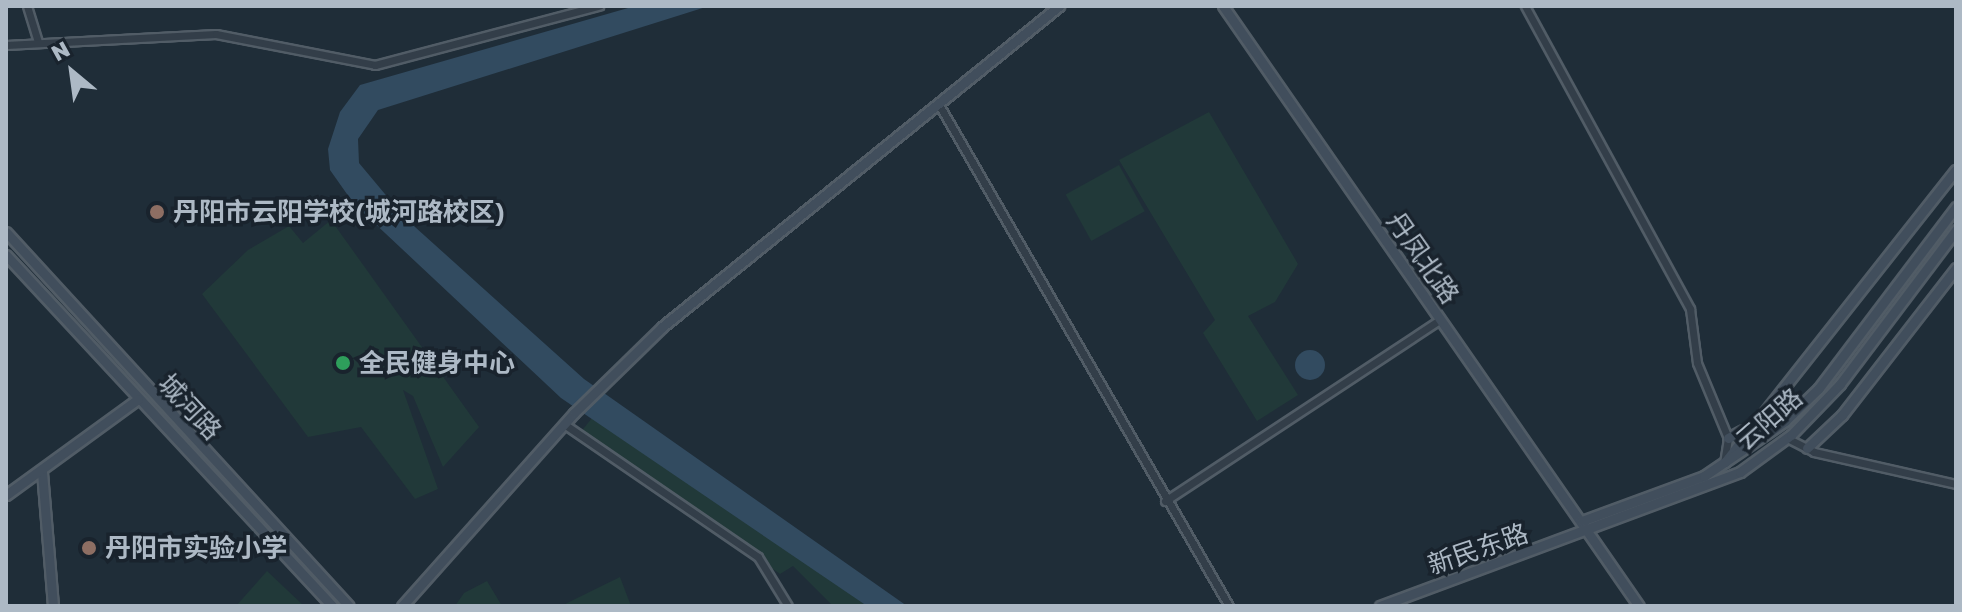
<!DOCTYPE html>
<html>
<head>
<meta charset="utf-8">
<style>
	body { margin:0 }
	#map { position:relative; width:1962px; height:612px; overflow:hidden; background:#1f2d38; font-family:"Golos Text","Noto Sans SC",sans-serif }
	div>[style] { position:absolute }
	.green>* { inset:0; background:#213939; transform-origin:0 0 }
	.water>* { inset:0; background:#324b60 }
	.round { border-radius:50% }
	.roads { filter:drop-shadow(2px 0 #515c66) drop-shadow(-2px 0 #515c66) drop-shadow(0 2px #515c66) drop-shadow(0 -2px #515c66) }
	.street>* { height:7px; margin:-3.5px; padding:0 3.5px; transform-origin:3.5px; border-radius:3.5px; background:#333e49 }
	.secondary>* { height:9px; margin:-4.5px; padding:0 4.5px; transform-origin:4.5px; border-radius:4.5px; background:#414e5c }
	.dots>* { width:22px; height:22px; translate:-50% -50%; box-sizing:border-box; border:4px solid #19232d; border-radius:50% }
	span { translate:-50% -50%; white-space:nowrap; text-align:center; line-height:1.15; -webkit-text-stroke:7px #19232d; paint-order:stroke }
	.poi-label { font-size:26px; color:#adb9c5; font-weight:700 }
	.left { translate:0 -50%; text-align:left }
	.street-label { font-size:26px; color:#adb9c5 }
	.frame { position:absolute; inset:0; border:8px solid #adb9c5; pointer-events:none }
	.north { position:absolute; left:32px; top:32px; width:80px; height:80px; -webkit-text-stroke:6px #19232d; paint-order:stroke; rotate:331deg; font-size:22px; font-weight:700; line-height:32px; text-align:center; color:#adb9c5 }
	.north::after { content:''; display:block; margin:auto; width:28px; height:36px; background:#adb9c5; clip-path:polygon(50% 0,100% 100%,50% 72%,0 100%) }
</style>
</head>
<body>
<div id="map">
	<div class="green">
		<i style="clip-path:polygon(1209px 112px,1298px 264px,1275px 302px,1248px 316px,1298px 395px,1257px 421px,1203px 333px,1215px 320px,1119px 160px)"></i>
		<i style="left:1119px;top:165px;width:53px;height:61px;rotate:61deg"></i>
		<i style="clip-path:polygon(331px 220px,479px 427px,443px 467px,413px 396px,403px 390px,438px 489px,415px 499px,361px 427px,308px 437px,202px 294px,248px 250px,289px 226px,303px 243px)"></i>
		<i style="clip-path:polygon(592px 418px,865px 604px,867px 606px,833px 606px,793px 566px,780px 574px,580px 433px)"></i>
		<i style="clip-path:polygon(267px 571px,304px 606px,236px 606px)"></i>
		<i style="clip-path:polygon(620px 577px,631px 606px,561px 606px)"></i>
		<i style="clip-path:polygon(487px 581px,502px 606px,455px 606px,464px 593px)"></i>
	</div>
	<div class="water">
		<i style="clip-path:polygon(635px 6px,709px 6px,378px 110px,358px 139px,359px 163px,405px 218px,584px 379px,907px 606px,867px 606px,561px 398px,354px 204px,330px 170px,328px 149px,340px 112px,360px 85px)"></i>
		<i class="round" style="left:1295px;top:350px;width:30px;height:30px"></i>
	</div>
	<div class="roads">
		<div class="street">
			<i style="left:27px;top:6px;width:38px;rotate:73deg"></i>
			<i style="left:1525px;top:6px;width:345px;rotate:61.4deg"></i>
			<i style="left:1690px;top:309px;width:54px;rotate:82.6deg"></i>
			<i style="left:1697px;top:363px;width:81px;rotate:67.5deg"></i>
			<i style="left:1728px;top:438px;width:24px;rotate:99deg"></i>
			<i style="left:6px;top:45px;width:210px;rotate:-3deg"></i>
			<i style="left:216px;top:34px;width:162px;rotate:11deg"></i>
			<i style="left:375px;top:65px;width:232px;rotate:-14.8deg"></i>
			<i style="left:938px;top:103px;width:581px;rotate:59.95deg"></i>
			<i style="left:564px;top:424px;width:235px;rotate:34.4deg"></i>
			<i style="left:758px;top:557px;width:57px;rotate:58.5deg"></i>
			<i style="left:1787px;top:438px;width:30px;rotate:27deg"></i>
			<i style="left:1814px;top:452px;width:146px;rotate:12.7deg"></i>
			<i style="left:1165px;top:501px;width:328px;rotate:-33.4deg"></i>
		</div>
		<div class="secondary">
			<i style="left:1223px;top:6px;width:730px;rotate:55.27deg"></i>
			<i style="left:6px;top:232px;width:507px;rotate:47.48deg"></i>
			<i style="left:6px;top:255px;width:479px;rotate:47.1deg"></i>
			<i style="left:1757px;top:423px;width:37px;rotate:-17deg"></i>
			<i style="left:1728px;top:438px;width:17px;rotate:-28deg"></i>
			<i style="left:1807px;top:448px;width:48px;rotate:-43.3deg"></i>
			<i style="left:1842px;top:415px;width:186px;rotate:-52.2deg"></i>
			<i style="left:1725px;top:462px;width:372px;rotate:-51.7deg"></i>
			<i style="left:42px;top:472px;width:134px;rotate:85.3deg"></i>
			<i style="left:6px;top:495px;width:163px;rotate:-36deg"></i>
			<i style="left:1582px;top:521px;width:130px;rotate:-20.2deg"></i>
			<i style="left:1704px;top:476px;width:98px;rotate:-34.2deg"></i>
			<i style="left:1785px;top:421px;width:47px;rotate:-44.1deg"></i>
			<i style="left:1819px;top:388px;width:227px;rotate:-52.9deg"></i>
			<i style="left:402px;top:606px;width:259px;rotate:-48.3deg"></i>
			<i style="left:574px;top:413px;width:123px;rotate:-44.3deg"></i>
			<i style="left:662px;top:327px;width:511px;rotate:-38.96deg"></i>
			<i style="left:1380px;top:606px;width:384px;rotate:-20.4deg"></i>
			<i style="left:1740px;top:472px;width:63px;rotate:-36deg"></i>
			<i style="left:1791px;top:435px;width:71px;rotate:-46.1deg"></i>
			<i style="left:1840px;top:384px;width:193px;rotate:-53deg"></i>
		</div>
	</div>
	<div class="dots">
		<i style="left:157px;top:212px;background:#8d6e63"></i>
		<i style="left:343px;top:363px;background:#2e9e5b"></i>
		<i style="left:89px;top:548px;background:#8d6e63"></i>
	</div>
	<div class="poi-label">
		<span class="left" style="left:173px;top:212px">丹阳市云阳学校(城河路校区)</span>
		<span class="left" style="left:359px;top:363px">全民健身中心</span>
		<span class="left" style="left:105px;top:548px">丹阳市实验小学</span>
	</div>
	<div class="street-label">
		<span style="left:1423px;top:258px;rotate:55deg">丹凤北路</span>
		<span style="left:190px;top:407px;rotate:47deg">城河路</span>
		<span style="left:1769px;top:419px;rotate:-41deg">云阳路</span>
		<span style="left:1478px;top:549px;rotate:-19deg">新民东路</span>
	</div>
	<div class="frame"></div>
	<div class="north">N</div>
</div>
</body>
</html>
